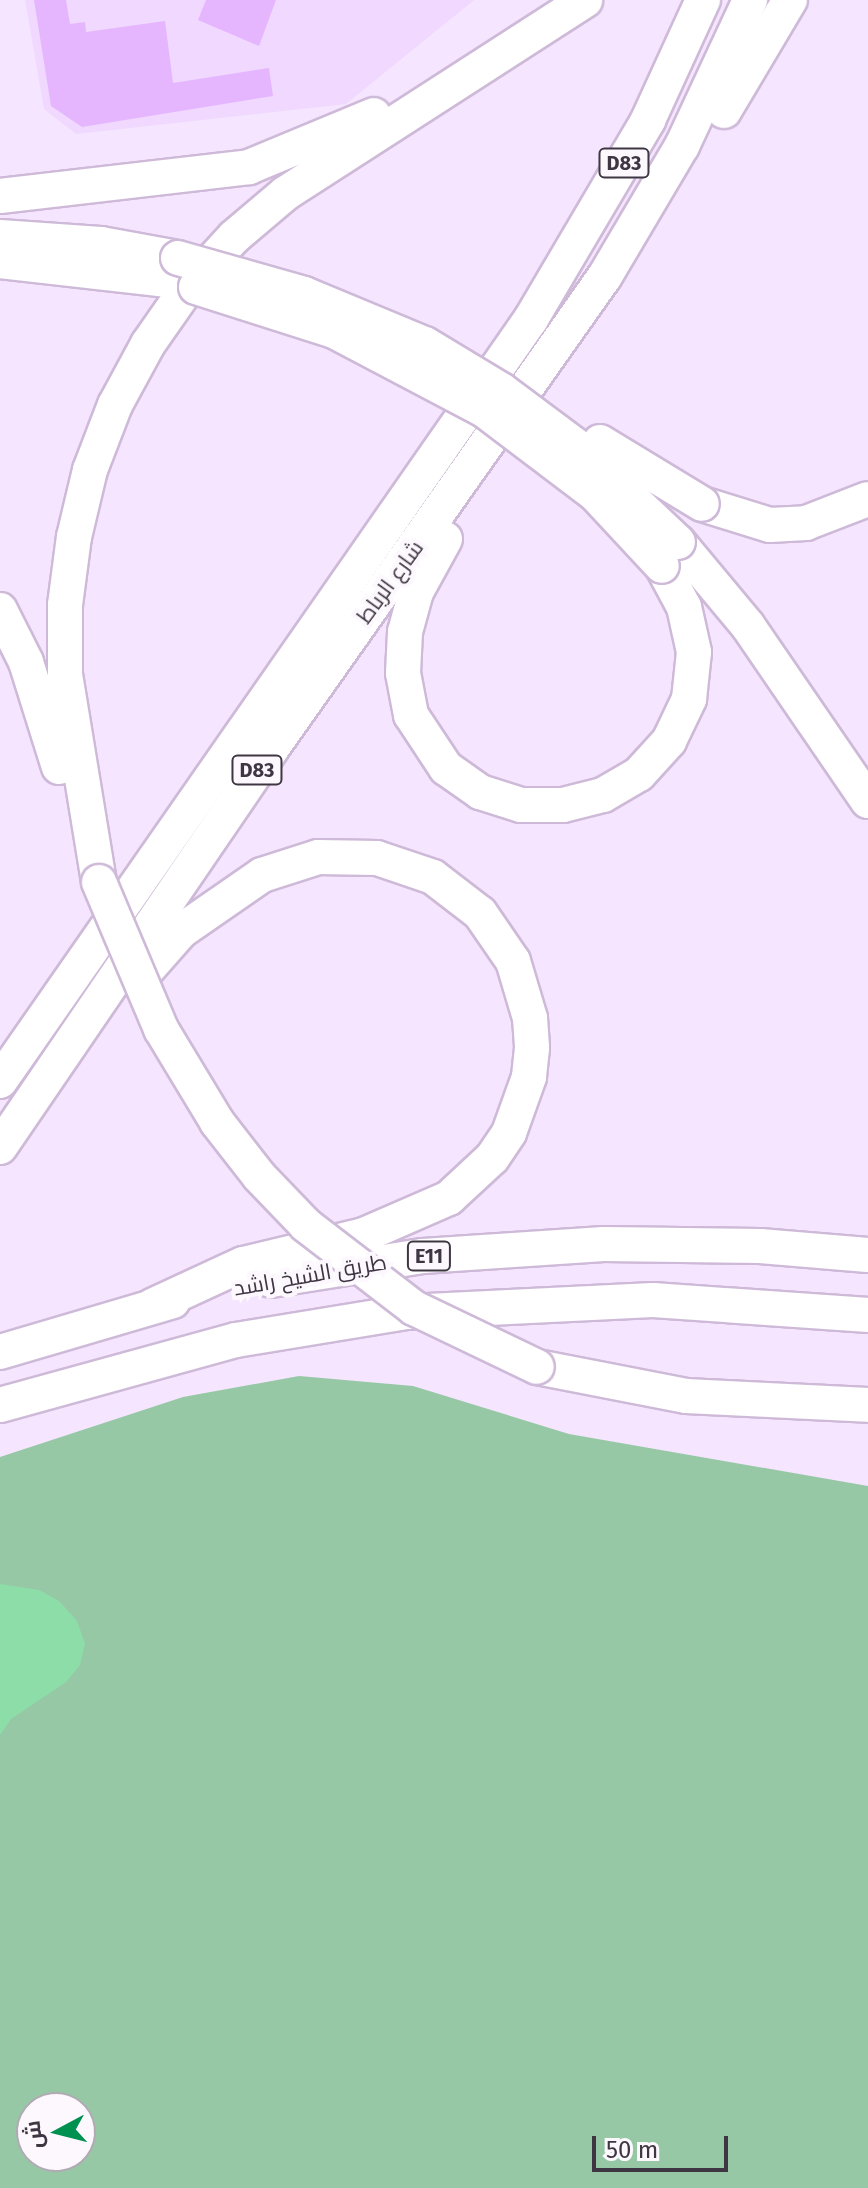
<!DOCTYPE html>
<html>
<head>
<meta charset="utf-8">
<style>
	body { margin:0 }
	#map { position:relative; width:868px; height:2188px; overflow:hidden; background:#f5e5fe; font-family:"Fira Sans",Cairo,sans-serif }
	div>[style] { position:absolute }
	.built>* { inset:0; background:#f0d8fe }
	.green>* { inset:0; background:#97c8a6 }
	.water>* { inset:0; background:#8ddda9 }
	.building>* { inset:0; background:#e5b6fe }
	.roads { filter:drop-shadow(2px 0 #cebad8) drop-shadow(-2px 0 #cebad8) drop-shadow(0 2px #cebad8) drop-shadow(0 -2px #cebad8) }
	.motorway>* { height:34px; margin:-17px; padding:0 17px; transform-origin:17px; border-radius:17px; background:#fff }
	.bridges { filter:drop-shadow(2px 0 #cebad8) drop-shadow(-2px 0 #cebad8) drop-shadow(0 2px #cebad8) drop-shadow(0 -2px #cebad8) }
	.motorway-bridge>* { height:34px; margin:-17px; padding:0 17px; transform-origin:17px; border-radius:17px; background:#fff }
	span { translate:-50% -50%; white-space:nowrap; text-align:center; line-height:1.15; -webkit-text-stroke:8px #fcf8fe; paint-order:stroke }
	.shield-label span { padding:2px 6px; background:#fcf8fe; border:2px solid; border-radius:6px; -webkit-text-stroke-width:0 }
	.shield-label { font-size:20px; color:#3e3642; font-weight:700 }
	.street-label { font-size:22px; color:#3e3642 }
	.north { position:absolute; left:16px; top:2092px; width:80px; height:80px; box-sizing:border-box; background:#fcf8fe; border:2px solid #b0aab3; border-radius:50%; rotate:263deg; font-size:22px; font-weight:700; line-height:32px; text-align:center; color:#3e3642 }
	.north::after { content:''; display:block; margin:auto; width:28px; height:36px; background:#009150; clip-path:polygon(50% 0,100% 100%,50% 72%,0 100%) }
	.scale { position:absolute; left:592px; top:2136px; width:136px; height:36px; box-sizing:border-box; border:4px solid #3e3642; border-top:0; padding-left:10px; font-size:24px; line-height:28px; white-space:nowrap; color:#3e3642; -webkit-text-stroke:6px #fcf8fe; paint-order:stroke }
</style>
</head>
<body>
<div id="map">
	<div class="built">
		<i style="clip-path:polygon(25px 0,474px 0,346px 104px,76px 134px,44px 109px)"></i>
	</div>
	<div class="green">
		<i style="clip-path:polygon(evenodd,299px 1376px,413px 1386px,569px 1434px,868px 1486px,868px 2188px,0 2188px,0 1457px,183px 1397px,299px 1376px,32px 2108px,80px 2108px,80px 2156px,32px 2156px,32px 2108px)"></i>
	</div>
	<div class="water">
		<i style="clip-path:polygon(0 1584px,39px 1590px,59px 1601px,77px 1621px,85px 1644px,80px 1665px,66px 1682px,11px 1719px,0 1735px)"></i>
	</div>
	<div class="building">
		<i style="clip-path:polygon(34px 0,66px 0,70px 24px,85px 22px,86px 32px,165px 21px,173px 83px,269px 68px,273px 96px,82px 127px,51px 106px)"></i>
		<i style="clip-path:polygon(206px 0,276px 0,259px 46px,198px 20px)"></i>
	</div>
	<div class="roads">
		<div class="motorway">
			<i style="left:724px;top:111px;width:129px;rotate:-59.3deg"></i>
			<i style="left:0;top:196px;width:251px;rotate:-6.6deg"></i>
			<i style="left:249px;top:167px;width:135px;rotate:-22.6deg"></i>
			<i style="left:0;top:237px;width:101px;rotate:4deg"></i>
			<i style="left:101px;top:244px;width:78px;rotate:10.3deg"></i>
			<i style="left:0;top:261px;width:169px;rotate:6.5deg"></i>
			<i style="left:702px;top:504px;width:71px;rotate:17.2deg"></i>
			<i style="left:770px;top:525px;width:36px;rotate:-3deg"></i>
			<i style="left:806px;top:523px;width:66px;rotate:-21.2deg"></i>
			<i style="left:445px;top:539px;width:60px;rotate:118.7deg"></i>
			<i style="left:416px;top:592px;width:41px;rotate:105.4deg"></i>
			<i style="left:405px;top:632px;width:41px;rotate:92.8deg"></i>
			<i style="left:403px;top:673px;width:43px;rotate:79.2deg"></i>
			<i style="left:411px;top:715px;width:64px;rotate:56.6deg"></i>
			<i style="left:446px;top:768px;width:42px;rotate:35.2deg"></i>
			<i style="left:480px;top:792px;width:43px;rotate:17.6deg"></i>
			<i style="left:521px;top:805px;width:42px"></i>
			<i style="left:563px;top:805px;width:41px;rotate:-14deg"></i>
			<i style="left:603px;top:795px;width:42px;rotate:-30.3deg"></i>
			<i style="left:639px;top:774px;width:45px;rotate:-47.7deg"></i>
			<i style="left:669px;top:741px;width:47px;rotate:-64.5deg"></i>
			<i style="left:689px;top:699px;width:47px;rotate:-83.9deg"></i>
			<i style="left:694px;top:652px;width:46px;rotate:-102.5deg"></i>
			<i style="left:684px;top:607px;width:47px;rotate:-118.2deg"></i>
			<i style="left:678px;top:542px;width:109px;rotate:50.2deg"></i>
			<i style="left:748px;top:626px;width:212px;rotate:55.6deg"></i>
			<i style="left:0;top:610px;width:58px;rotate:63.4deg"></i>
			<i style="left:26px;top:662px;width:110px;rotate:72.6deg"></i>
			<i style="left:99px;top:882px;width:210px;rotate:-99.3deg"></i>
			<i style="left:65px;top:675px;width:70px;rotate:-90deg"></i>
			<i style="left:65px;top:605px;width:69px;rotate:-82.5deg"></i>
			<i style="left:74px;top:537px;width:69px;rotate:-76.6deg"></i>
			<i style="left:90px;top:470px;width:70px;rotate:-69deg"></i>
			<i style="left:115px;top:405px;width:69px;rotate:-61.6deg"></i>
			<i style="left:148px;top:344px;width:68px;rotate:-55.1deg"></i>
			<i style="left:187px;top:288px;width:69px;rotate:-47.3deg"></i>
			<i style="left:234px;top:237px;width:68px;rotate:-40.2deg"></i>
			<i style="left:286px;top:193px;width:356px;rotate:-32.8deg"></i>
			<i style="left:137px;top:981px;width:67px;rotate:-48.7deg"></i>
			<i style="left:181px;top:931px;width:98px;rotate:-34.7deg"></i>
			<i style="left:262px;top:875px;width:59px;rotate:-17.8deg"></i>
			<i style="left:318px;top:857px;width:59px;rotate:1deg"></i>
			<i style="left:377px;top:858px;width:59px;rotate:18.7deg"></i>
			<i style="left:433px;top:877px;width:59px;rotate:37.5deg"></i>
			<i style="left:480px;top:913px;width:58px;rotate:55.5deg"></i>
			<i style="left:513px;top:961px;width:59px;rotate:73.4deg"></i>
			<i style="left:530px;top:1018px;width:30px;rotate:86deg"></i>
			<i style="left:532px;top:1048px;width:29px;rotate:96deg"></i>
			<i style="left:529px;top:1077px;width:59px;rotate:109.7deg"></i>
			<i style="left:509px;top:1133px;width:30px;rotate:124deg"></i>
			<i style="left:492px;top:1158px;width:59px;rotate:137.1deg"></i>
			<i style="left:449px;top:1198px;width:93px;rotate:156.5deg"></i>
			<i style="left:364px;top:1235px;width:124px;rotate:166.5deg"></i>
			<i style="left:243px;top:1264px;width:100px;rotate:155.2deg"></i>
			<i style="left:0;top:1081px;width:929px;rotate:-55.13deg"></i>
			<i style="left:531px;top:319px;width:231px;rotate:-59.5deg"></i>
			<i style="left:648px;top:120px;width:132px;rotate:-65.4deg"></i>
			<i style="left:0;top:1147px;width:483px;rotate:-55.7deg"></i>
			<i style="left:272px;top:748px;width:578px;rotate:-54.8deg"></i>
			<i style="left:605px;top:276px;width:151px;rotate:-59.4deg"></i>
			<i style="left:682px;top:146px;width:161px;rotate:-65deg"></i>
			<i style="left:271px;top:1280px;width:154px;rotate:-9deg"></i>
			<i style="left:423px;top:1256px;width:181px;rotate:-3.8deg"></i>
			<i style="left:604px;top:1244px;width:156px;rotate:0.7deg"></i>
			<i style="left:760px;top:1246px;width:108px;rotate:4.8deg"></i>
			<i style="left:0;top:1352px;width:180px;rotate:-16.4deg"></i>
			<i style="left:537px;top:1367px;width:152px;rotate:11deg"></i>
			<i style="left:686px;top:1396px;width:182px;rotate:2.8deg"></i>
			<i style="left:0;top:1405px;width:245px;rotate:-15.4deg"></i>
			<i style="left:236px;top:1340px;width:173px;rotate:-9.3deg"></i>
			<i style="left:407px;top:1312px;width:246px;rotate:-2.8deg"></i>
			<i style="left:653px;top:1300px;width:216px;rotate:4deg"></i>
		</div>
	</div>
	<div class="bridges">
		<div class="motorway-bridge">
			<i style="left:178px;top:258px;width:131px;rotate:15.9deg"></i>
			<i style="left:304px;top:294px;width:131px;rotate:22.5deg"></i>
			<i style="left:425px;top:344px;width:89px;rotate:31.2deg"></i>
			<i style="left:501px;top:390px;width:94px;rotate:36.7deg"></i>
			<i style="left:576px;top:446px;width:140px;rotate:43.3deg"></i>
			<i style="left:196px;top:287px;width:145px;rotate:17.7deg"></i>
			<i style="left:334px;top:331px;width:170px;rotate:27.8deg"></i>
			<i style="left:484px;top:410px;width:139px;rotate:37.1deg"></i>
			<i style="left:595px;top:494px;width:98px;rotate:47.1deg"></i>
			<i style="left:600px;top:442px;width:119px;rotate:31.3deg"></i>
			<i style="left:99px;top:882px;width:160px;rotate:67.1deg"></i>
			<i style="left:161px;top:1029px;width:109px;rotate:58.9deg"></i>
			<i style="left:217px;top:1122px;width:68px;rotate:52.1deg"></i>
			<i style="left:259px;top:1176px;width:68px;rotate:46.2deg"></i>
			<i style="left:306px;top:1225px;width:136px;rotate:37.5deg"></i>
			<i style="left:414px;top:1308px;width:136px;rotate:25.6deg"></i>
		</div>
	</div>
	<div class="shield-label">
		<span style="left:624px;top:163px">D83</span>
		<span style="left:257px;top:770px">D83</span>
		<span style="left:429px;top:1256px">E11</span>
	</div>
	<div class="street-label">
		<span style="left:390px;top:582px;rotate:-54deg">شارع الرباط</span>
		<span style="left:310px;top:1275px;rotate:-10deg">طريق الشيخ راشد</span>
	</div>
	<div class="north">ش</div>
	<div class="scale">50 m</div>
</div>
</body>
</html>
